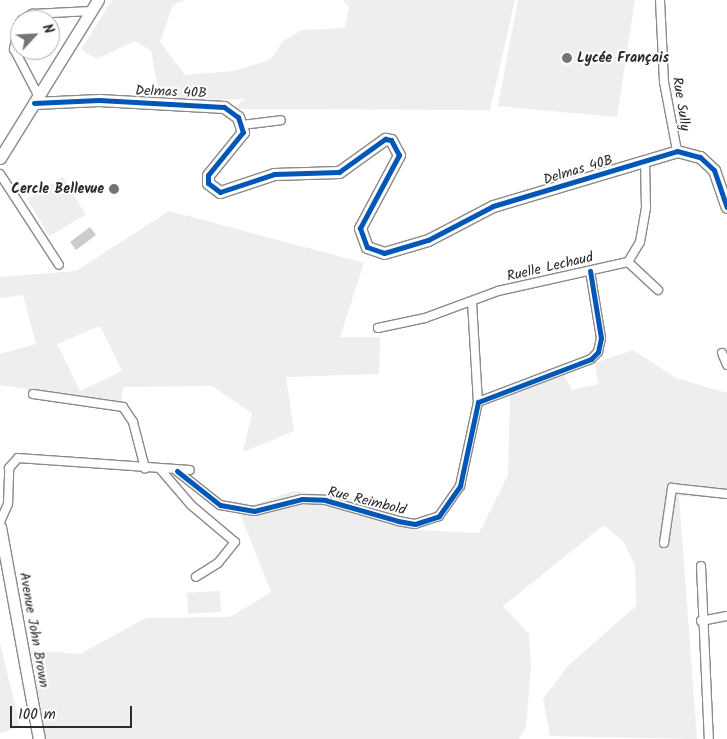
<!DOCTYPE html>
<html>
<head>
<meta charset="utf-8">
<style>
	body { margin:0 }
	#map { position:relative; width:727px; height:739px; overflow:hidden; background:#fff; font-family:Kalam,sans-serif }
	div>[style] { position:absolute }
	.built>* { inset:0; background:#eee; transform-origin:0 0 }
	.water>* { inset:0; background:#ccc; transform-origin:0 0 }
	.roads { filter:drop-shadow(1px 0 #8a8a8a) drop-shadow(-1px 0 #8a8a8a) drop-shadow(0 1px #8a8a8a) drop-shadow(0 -1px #8a8a8a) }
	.street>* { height:8px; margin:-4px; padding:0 4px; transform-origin:4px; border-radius:4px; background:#fff }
	.secondary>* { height:11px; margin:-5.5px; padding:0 5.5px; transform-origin:5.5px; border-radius:5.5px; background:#fff }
	.cycleway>* { height:5px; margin:-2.5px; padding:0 2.5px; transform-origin:2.5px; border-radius:2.5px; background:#0057b8 }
	.dots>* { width:14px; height:14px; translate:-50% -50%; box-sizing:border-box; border:2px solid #fff; border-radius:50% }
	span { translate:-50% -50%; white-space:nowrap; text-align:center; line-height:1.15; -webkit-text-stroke:4px #fff; paint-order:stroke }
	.poi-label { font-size:14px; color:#2b2b2b; font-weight:700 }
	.left { translate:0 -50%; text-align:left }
	.right { translate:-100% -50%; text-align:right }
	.street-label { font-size:14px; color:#2b2b2b }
	.north { position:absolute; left:10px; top:10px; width:50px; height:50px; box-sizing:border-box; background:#fff; border:1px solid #aaa; border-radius:50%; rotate:65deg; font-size:14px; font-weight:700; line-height:20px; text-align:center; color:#2b2b2b }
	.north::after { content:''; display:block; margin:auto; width:18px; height:22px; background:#757575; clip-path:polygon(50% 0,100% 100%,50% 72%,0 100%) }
	.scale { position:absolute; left:10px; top:706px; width:122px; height:22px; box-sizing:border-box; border:2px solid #2b2b2b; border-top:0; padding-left:6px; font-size:15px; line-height:18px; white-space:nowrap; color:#2b2b2b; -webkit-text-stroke:4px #fff; paint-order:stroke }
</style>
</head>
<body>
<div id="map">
	<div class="built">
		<i style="clip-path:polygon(112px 0,185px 0,173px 5px,160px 42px,185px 75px,233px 71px,270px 60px,283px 41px,302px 30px,345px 28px,349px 7px,343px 0,515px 0,490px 110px,233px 109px,245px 99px,160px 101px,151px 51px,135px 41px,97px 59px,81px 50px)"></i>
		<i style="clip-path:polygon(518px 0,635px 0,617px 117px,498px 106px)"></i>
		<i style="left:63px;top:177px;width:44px;height:42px;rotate:59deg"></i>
		<i style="clip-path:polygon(evenodd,169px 211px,364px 263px,340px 337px,380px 337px,379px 374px,286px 377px,294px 431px,243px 452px,252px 413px,212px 386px,123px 387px,121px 402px,0 385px,0 354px,36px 344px,23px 295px,0 298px,0 277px,76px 271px,169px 211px,100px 326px,122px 371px,80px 391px,57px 344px,100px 326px)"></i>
		<i style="clip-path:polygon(633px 350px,676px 378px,727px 393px,727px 498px,679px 496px,697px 739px,550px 736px,543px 699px,568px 666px,636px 606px,635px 565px,623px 541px,604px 525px,503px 606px,529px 634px,531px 666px,526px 727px,519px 739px,46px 739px,31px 650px,80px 654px,146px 618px,230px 617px,271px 592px,235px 501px,253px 505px,293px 491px,375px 501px,417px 530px,479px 533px,508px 475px,510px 395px,564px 375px,572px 390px,598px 384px,595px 363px)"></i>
		<i style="left:220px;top:591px;width:21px;height:33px;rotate:87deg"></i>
		<i style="clip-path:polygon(0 642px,20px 727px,0 733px)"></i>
	</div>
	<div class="water">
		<i style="left:90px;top:227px;width:10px;height:25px;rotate:53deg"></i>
	</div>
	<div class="roads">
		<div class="street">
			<i style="left:660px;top:0;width:82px;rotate:87.2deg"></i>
			<i style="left:664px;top:82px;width:70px;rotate:79.3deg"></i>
			<i style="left:22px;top:20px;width:12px;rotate:-31deg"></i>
			<i style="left:32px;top:14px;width:59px;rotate:-2.9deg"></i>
			<i style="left:20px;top:23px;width:27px;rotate:103deg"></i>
			<i style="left:14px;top:49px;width:52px;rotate:62.4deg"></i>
			<i style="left:242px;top:125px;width:39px;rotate:-7deg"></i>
			<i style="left:0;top:174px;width:108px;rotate:57deg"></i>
			<i style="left:628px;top:262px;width:41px;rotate:43deg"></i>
			<i style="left:472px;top:302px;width:100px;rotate:86.6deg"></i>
			<i style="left:378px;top:328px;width:48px;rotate:-12deg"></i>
			<i style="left:425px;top:318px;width:78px;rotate:-20.3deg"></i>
			<i style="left:498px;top:291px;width:133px;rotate:-12.6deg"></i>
			<i style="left:628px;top:262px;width:23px;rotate:-59deg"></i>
			<i style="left:640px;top:242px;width:35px;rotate:-80deg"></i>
			<i style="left:646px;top:208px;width:47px;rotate:-91.2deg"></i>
			<i style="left:722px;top:353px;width:13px;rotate:67deg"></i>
			<i style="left:33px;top:394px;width:91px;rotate:8.2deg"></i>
			<i style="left:123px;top:407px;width:18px;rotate:56deg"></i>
			<i style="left:133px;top:422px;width:48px;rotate:75.4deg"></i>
			<i style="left:161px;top:470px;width:46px;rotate:49.4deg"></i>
			<i style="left:191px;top:505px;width:57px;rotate:40.1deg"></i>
			<i style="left:235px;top:542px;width:27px;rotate:129deg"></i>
			<i style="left:218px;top:563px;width:26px;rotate:148deg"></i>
			<i style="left:177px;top:471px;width:55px;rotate:38.3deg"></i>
			<i style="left:220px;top:505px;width:35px;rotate:10deg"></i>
			<i style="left:254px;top:511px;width:49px;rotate:-14deg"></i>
			<i style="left:302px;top:499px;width:23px;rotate:2deg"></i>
			<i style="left:325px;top:500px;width:76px;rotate:16deg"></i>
			<i style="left:398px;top:521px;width:17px;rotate:10deg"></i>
			<i style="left:415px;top:524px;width:25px;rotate:-18deg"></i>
			<i style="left:439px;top:516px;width:37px;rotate:-55deg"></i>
			<i style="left:460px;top:486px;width:86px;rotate:-77.9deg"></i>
			<i style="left:478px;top:402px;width:121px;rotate:-20.8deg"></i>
			<i style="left:591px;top:359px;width:10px;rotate:-45deg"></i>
			<i style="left:598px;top:352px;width:14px;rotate:-78deg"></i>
			<i style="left:601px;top:338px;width:68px;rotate:-99.3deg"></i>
			<i style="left:0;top:522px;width:20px;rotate:-66deg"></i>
			<i style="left:8px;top:504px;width:36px;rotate:-88deg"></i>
			<i style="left:9px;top:468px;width:13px;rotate:-48deg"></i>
			<i style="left:18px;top:458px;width:172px;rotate:4deg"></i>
			<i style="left:664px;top:543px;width:56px;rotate:-81.7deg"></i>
			<i style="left:672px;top:488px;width:55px;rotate:6.2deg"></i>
			<i style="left:701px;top:566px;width:173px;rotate:87.4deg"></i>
			<i style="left:701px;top:621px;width:26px;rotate:-11deg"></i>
		</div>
		<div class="secondary">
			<i style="left:34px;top:103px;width:65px;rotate:-2.6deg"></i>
			<i style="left:99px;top:100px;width:125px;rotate:3.2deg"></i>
			<i style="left:224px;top:107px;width:17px;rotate:36deg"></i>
			<i style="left:238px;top:117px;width:16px;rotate:72deg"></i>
			<i style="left:243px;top:132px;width:55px;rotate:129.1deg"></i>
			<i style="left:208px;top:175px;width:8px;rotate:90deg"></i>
			<i style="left:208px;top:183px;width:15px;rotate:37deg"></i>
			<i style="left:220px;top:192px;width:57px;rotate:-18.4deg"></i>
			<i style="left:274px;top:174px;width:65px;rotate:-1.8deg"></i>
			<i style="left:339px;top:172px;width:57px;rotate:-35.7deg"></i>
			<i style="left:385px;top:139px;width:6px;rotate:9deg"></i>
			<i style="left:391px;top:140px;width:17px;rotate:62deg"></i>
			<i style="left:399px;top:155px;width:83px;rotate:118.1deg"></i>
			<i style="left:360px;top:228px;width:20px;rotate:70deg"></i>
			<i style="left:367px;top:247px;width:18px;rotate:19deg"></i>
			<i style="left:384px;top:253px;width:46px;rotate:-16.5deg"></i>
			<i style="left:428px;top:240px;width:73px;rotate:-27.6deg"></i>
			<i style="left:493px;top:206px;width:192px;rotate:-16.6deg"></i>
			<i style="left:677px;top:151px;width:24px;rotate:15deg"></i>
			<i style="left:700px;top:157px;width:19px;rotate:43deg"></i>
			<i style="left:714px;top:170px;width:39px;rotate:71deg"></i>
			<i style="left:0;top:158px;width:186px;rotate:-58.2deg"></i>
			<i style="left:0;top:527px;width:216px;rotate:79.6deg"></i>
		</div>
	</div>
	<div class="cycleway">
		<i style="left:34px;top:103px;width:65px;rotate:-2.6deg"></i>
		<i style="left:99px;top:100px;width:125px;rotate:3.2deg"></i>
		<i style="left:224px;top:107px;width:17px;rotate:36deg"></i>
		<i style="left:238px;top:117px;width:16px;rotate:72deg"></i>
		<i style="left:243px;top:132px;width:55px;rotate:129.1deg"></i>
		<i style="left:208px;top:175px;width:8px;rotate:90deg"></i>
		<i style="left:208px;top:183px;width:15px;rotate:37deg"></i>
		<i style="left:220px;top:192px;width:57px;rotate:-18.4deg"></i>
		<i style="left:274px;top:174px;width:65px;rotate:-1.8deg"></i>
		<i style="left:339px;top:172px;width:57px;rotate:-35.7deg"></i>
		<i style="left:385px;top:139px;width:6px;rotate:9deg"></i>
		<i style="left:391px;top:140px;width:17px;rotate:62deg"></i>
		<i style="left:399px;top:155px;width:83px;rotate:118.1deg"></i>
		<i style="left:360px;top:228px;width:20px;rotate:70deg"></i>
		<i style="left:367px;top:247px;width:18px;rotate:19deg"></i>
		<i style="left:384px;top:253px;width:46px;rotate:-16.5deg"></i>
		<i style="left:428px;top:240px;width:73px;rotate:-27.6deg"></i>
		<i style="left:493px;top:206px;width:192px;rotate:-16.6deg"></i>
		<i style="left:677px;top:151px;width:24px;rotate:15deg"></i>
		<i style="left:700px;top:157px;width:19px;rotate:43deg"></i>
		<i style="left:714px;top:170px;width:39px;rotate:71deg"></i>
		<i style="left:177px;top:471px;width:55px;rotate:38.3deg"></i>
		<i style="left:220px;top:505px;width:35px;rotate:10deg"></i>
		<i style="left:254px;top:511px;width:49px;rotate:-14deg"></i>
		<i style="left:302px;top:499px;width:23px;rotate:2deg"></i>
		<i style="left:325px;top:500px;width:76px;rotate:16deg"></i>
		<i style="left:398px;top:521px;width:17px;rotate:10deg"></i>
		<i style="left:415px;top:524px;width:25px;rotate:-18deg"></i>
		<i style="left:439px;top:516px;width:37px;rotate:-55deg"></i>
		<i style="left:460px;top:486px;width:86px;rotate:-77.9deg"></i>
		<i style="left:478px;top:402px;width:121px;rotate:-20.8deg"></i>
		<i style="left:591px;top:359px;width:10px;rotate:-45deg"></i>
		<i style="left:598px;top:352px;width:14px;rotate:-78deg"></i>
		<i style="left:601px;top:338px;width:68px;rotate:-99.3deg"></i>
	</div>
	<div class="dots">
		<i style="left:567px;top:58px;background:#757575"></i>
		<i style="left:114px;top:189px;background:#757575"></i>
	</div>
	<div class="poi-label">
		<span class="left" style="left:577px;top:58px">Lycée Français</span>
		<span class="right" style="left:104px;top:189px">Cercle Bellevue</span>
	</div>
	<div class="street-label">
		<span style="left:171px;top:92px;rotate:2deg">Delmas 40B</span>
		<span style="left:681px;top:104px;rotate:81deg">Rue Sully</span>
		<span style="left:578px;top:170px;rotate:-17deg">Delmas 40B</span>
		<span style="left:550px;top:267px;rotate:-13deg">Ruelle Lechaud</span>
		<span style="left:367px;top:501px;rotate:14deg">Rue Reimbold</span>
		<span style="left:34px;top:630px;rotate:80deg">Avenue John Brown</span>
	</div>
	<div class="north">N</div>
	<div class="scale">100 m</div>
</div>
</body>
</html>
